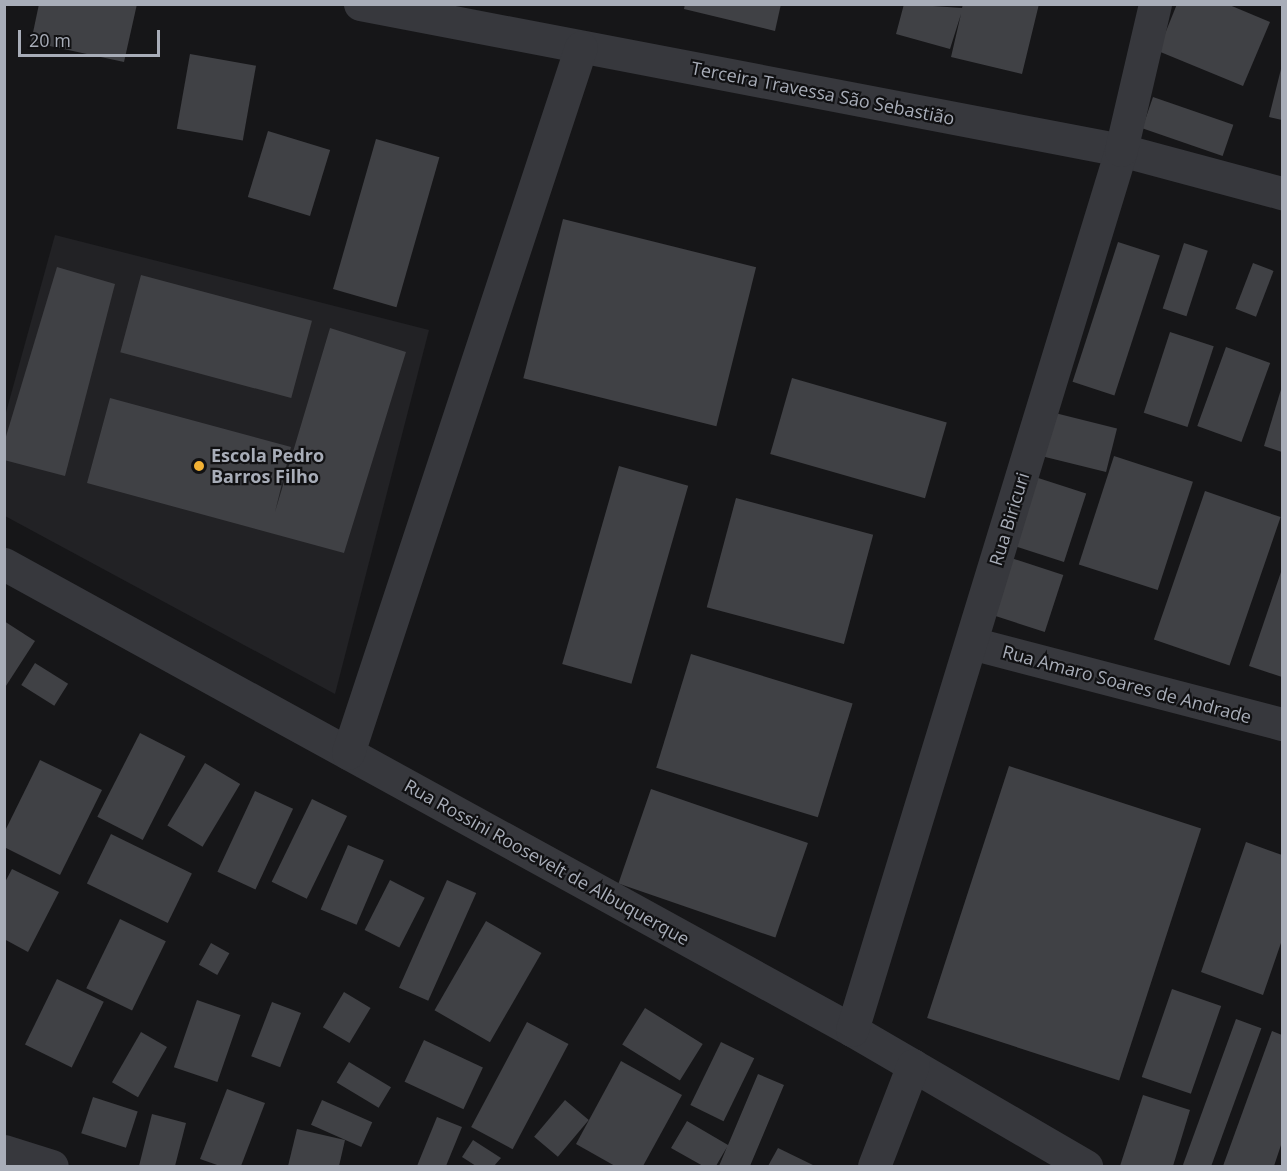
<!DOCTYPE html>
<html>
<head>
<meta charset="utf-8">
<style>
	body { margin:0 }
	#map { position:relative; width:1287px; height:1171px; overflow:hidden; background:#161618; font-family:"Open Sans",sans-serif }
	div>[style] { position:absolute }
	.built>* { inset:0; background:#222225 }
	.building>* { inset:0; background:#404145; transform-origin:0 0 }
	.street>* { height:33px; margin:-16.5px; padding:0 16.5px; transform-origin:16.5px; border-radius:16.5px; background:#37383d }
	.dots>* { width:16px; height:16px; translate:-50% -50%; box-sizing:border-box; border:3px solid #111113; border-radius:50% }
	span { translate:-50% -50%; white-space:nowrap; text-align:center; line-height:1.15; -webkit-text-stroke:4.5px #111113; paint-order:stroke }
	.street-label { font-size:18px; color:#a8adb8 }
	.poi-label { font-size:18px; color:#a8adb8; font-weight:700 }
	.left { translate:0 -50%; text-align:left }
	.frame { position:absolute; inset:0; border:6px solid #a8adb8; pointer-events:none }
	.scale { position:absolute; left:18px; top:30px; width:142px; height:27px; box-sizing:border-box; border:3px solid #a8adb8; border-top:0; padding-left:8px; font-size:18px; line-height:21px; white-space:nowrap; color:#a8adb8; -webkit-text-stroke:4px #111113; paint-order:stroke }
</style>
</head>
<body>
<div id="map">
	<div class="built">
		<i style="clip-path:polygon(55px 235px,429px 330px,335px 694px,5px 516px,5px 416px)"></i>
	</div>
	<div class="building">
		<i style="clip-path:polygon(39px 4px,137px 4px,124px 62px,31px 42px)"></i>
		<i style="clip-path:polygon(685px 4px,781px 4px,775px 31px,684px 9px)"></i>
		<i style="clip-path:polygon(904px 4px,962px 8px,963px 4px,1039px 4px,1022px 74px,951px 57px,961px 14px,950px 49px,896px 34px)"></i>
		<i style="clip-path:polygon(1177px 4px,1227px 4px,1270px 22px,1243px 86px,1158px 51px)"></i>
		<i style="left:190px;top:54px;width:67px;height:76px;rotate:10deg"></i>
		<i style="clip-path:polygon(1282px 65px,1282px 120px,1269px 117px)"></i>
		<i style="left:1153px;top:97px;width:85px;height:33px;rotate:19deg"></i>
		<i style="left:268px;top:131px;width:65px;height:69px;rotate:17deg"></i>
		<i style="left:376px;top:139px;width:66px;height:156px;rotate:16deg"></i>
		<i style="left:563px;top:219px;width:199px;height:164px;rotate:14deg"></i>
		<i style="left:1118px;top:242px;width:44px;height:147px;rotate:18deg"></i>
		<i style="left:1184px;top:243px;width:25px;height:69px;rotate:18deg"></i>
		<i style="left:1253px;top:263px;width:22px;height:49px;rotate:21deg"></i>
		<i style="clip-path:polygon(57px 267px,115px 284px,65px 476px,4px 460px,4px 443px)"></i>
		<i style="left:141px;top:275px;width:177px;height:80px;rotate:15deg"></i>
		<i style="clip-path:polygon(330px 328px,406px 352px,344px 553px,87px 483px,110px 398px,291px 447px,275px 512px)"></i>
		<i style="left:1170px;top:332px;width:46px;height:85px;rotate:18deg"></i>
		<i style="left:1226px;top:347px;width:47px;height:84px;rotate:20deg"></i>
		<i style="left:792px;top:378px;width:161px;height:79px;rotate:16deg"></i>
		<i style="clip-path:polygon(1282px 386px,1282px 452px,1264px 446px)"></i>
		<i style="left:1051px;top:412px;width:68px;height:45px;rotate:14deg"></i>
		<i style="left:1114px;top:456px;width:83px;height:114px;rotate:18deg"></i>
		<i style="left:619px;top:466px;width:72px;height:206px;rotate:16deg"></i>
		<i style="left:1032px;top:476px;width:57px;height:72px;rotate:18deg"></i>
		<i style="left:1205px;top:491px;width:80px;height:157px;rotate:19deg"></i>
		<i style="left:736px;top:498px;width:142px;height:113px;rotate:15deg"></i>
		<i style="left:1011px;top:558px;width:55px;height:60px;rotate:18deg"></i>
		<i style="clip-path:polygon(1282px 569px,1282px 677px,1249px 666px)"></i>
		<i style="clip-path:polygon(4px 621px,35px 641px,4px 689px)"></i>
		<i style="left:691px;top:654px;width:169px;height:119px;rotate:17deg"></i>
		<i style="left:35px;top:663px;width:39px;height:26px;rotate:32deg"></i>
		<i style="left:140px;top:733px;width:51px;height:94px;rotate:27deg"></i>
		<i style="clip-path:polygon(40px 760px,102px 790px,60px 875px,4px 847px,4px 833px)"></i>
		<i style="left:205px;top:763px;width:41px;height:73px;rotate:31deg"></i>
		<i style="left:1009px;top:766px;width:202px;height:265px;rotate:18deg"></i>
		<i style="left:651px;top:789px;width:166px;height:100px;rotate:19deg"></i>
		<i style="left:255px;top:791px;width:42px;height:89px;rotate:25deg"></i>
		<i style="left:312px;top:799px;width:39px;height:92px;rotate:26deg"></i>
		<i style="left:111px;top:834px;width:90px;height:55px;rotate:26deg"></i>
		<i style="clip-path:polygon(1246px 842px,1282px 855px,1282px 940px,1263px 995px,1201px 972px)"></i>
		<i style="left:348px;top:845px;width:39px;height:70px;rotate:23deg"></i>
		<i style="clip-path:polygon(12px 869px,59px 892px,28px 952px,4px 939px,4px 884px)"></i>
		<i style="left:390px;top:880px;width:39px;height:56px;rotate:27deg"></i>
		<i style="left:447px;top:880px;width:32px;height:118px;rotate:24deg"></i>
		<i style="left:120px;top:919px;width:51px;height:77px;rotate:26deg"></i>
		<i style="left:486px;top:921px;width:64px;height:103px;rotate:30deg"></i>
		<i style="left:211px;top:943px;width:21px;height:25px;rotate:29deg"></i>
		<i style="left:57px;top:979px;width:52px;height:73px;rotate:26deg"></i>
		<i style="left:1172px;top:989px;width:52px;height:93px;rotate:19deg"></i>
		<i style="left:344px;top:992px;width:31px;height:41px;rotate:31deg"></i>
		<i style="left:197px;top:1000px;width:46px;height:71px;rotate:19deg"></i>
		<i style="left:272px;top:1002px;width:31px;height:58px;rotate:21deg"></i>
		<i style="left:645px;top:1008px;width:68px;height:43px;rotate:32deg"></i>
		<i style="left:1236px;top:1019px;width:27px;height:155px;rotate:20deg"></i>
		<i style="left:527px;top:1022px;width:47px;height:119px;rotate:28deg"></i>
		<i style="clip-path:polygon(1272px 1031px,1282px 1035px,1282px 1142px,1274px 1166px,1223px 1166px)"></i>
		<i style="left:141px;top:1032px;width:30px;height:58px;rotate:30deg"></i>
		<i style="left:424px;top:1040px;width:65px;height:46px;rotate:25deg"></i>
		<i style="left:721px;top:1042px;width:37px;height:70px;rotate:26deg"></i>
		<i style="clip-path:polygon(621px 1061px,682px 1095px,643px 1166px,615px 1166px,576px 1144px)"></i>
		<i style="left:349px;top:1062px;width:49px;height:24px;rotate:31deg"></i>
		<i style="clip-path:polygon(758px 1074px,784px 1085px,750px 1166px,719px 1166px,727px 1147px,716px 1166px,703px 1166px,671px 1148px,687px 1121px,728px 1145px)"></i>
		<i style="clip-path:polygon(227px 1089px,265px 1103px,241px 1166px,220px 1166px,200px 1159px)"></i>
		<i style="clip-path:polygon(1143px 1095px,1190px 1110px,1173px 1166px,1120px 1166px)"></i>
		<i style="left:93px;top:1097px;width:47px;height:38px;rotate:18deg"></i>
		<i style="left:322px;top:1100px;width:55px;height:27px;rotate:24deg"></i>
		<i style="left:565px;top:1100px;width:31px;height:48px;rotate:40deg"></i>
		<i style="clip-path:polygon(152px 1114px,186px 1123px,175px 1166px,139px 1166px)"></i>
		<i style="clip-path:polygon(437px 1117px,462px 1127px,446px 1166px,417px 1166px)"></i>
		<i style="clip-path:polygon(297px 1129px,345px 1140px,339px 1166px,288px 1166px)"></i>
		<i style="clip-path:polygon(473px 1140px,501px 1158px,494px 1166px,476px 1166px,462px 1157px)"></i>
		<i style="clip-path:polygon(778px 1148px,815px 1166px,768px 1166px)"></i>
	</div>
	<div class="street">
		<i style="left:360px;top:4px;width:775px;rotate:10.86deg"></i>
		<i style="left:1121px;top:150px;width:167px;rotate:15deg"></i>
		<i style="left:4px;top:564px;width:968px;rotate:28.79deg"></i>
		<i style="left:852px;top:1030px;width:271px;rotate:30.2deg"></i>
		<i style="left:971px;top:643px;width:321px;rotate:14.6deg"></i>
		<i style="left:348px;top:753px;width:743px;rotate:-71.74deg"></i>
		<i style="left:852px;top:1030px;width:920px;rotate:-73deg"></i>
		<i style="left:1121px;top:150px;width:150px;rotate:-76.9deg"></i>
		<i style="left:4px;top:1151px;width:50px;rotate:17.4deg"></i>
		<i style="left:874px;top:1166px;width:108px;rotate:-68.9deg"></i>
	</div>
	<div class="dots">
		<i style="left:199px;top:466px;background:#f2b134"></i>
	</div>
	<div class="street-label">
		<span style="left:823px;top:93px;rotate:11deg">Terceira Travessa São Sebastião</span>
		<span style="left:1009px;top:519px;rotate:-73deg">Rua Biricuri</span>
		<span style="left:1127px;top:684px;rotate:15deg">Rua Amaro Soares de Andrade</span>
		<span style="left:547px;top:862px;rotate:29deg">Rua Rossini Roosevelt de Albuquerque</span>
	</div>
	<div class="poi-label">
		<span class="left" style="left:211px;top:466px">Escola Pedro<br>Barros Filho</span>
	</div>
	<div class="frame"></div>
	<div class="scale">20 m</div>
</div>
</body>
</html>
